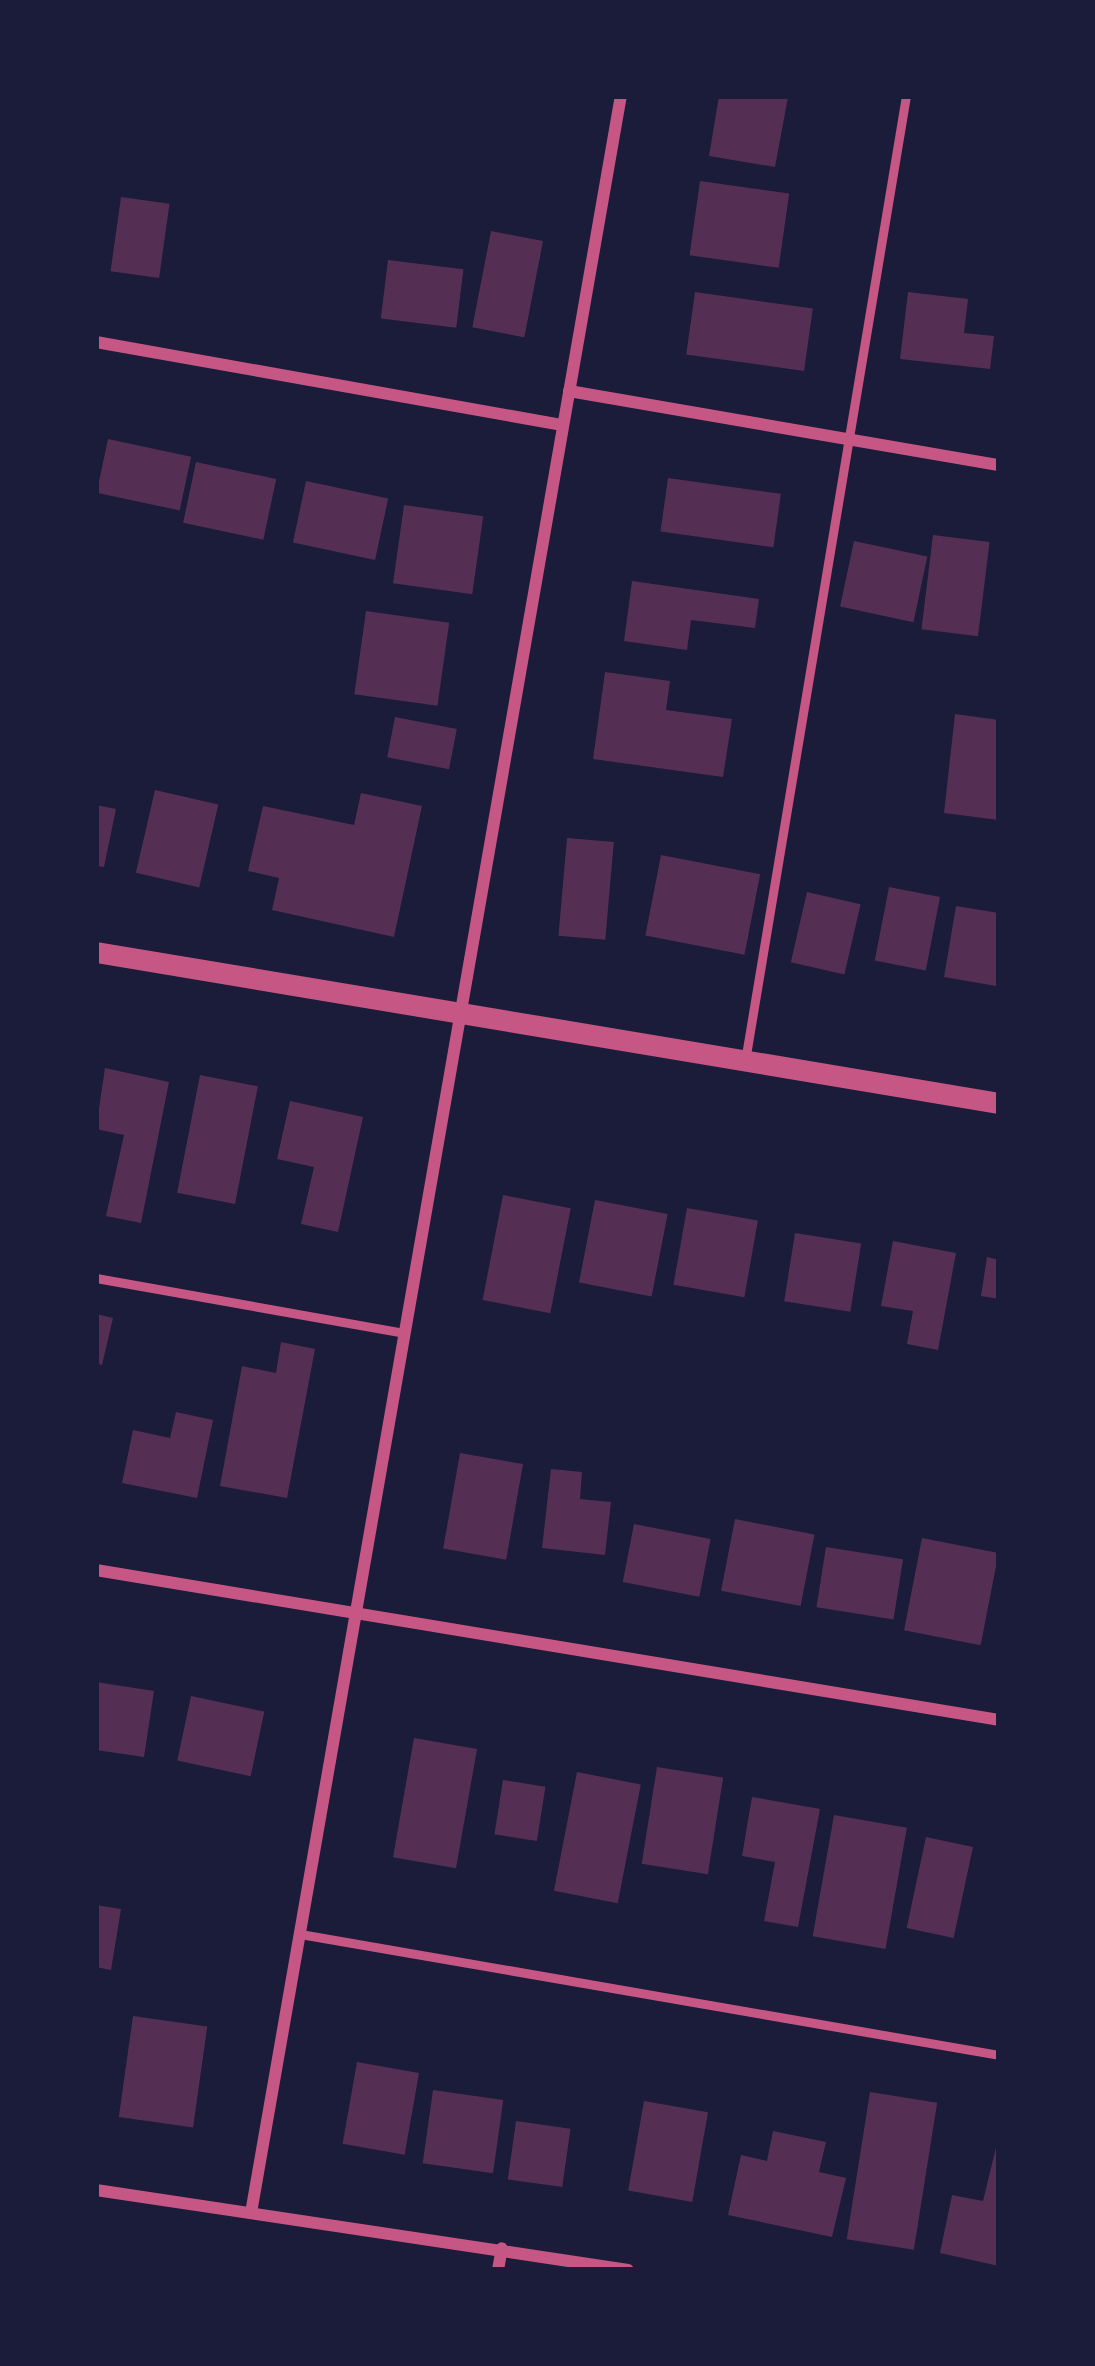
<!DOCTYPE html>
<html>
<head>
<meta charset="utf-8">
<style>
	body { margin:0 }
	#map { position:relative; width:1095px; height:2366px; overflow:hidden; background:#1b1b3a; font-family:Helvetica,sans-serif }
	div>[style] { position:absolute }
	.building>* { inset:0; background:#542f53; transform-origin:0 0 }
	.service>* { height:9px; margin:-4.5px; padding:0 4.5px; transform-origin:4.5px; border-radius:4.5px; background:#c65784 }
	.minor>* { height:12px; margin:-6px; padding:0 6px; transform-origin:6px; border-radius:6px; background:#c65784 }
	.tertiary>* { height:21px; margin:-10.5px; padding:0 10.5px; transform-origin:10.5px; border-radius:10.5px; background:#c65784 }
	span { translate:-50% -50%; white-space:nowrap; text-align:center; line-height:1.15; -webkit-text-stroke:10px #1b1b3a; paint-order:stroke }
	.frame { position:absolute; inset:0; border:99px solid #1b1b3a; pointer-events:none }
</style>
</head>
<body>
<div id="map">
	<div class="building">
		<i style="clip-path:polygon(719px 96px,788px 97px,775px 167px,709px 156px)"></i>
		<i style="left:700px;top:181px;width:90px;height:75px;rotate:8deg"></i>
		<i style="left:121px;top:197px;width:49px;height:75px;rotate:8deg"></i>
		<i style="left:491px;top:231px;width:53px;height:98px;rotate:11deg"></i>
		<i style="left:388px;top:260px;width:76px;height:59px;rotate:7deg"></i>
		<i style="left:695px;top:292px;width:119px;height:63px;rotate:8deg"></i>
		<i style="clip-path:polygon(908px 292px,968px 299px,964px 333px,994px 336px,990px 369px,900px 359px)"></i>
		<i style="left:108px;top:439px;width:85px;height:55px;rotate:12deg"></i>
		<i style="left:196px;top:462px;width:82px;height:62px;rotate:12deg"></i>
		<i style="left:668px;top:478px;width:114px;height:54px;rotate:8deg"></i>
		<i style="left:306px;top:481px;width:84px;height:63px;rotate:12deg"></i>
		<i style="left:404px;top:505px;width:80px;height:79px;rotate:8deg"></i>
		<i style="left:933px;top:535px;width:57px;height:95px;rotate:7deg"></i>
		<i style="left:854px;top:541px;width:75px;height:67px;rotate:12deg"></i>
		<i style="clip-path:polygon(632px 581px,759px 599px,755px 628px,691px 620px,687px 650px,624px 641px)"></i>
		<i style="left:366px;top:611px;width:84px;height:84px;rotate:8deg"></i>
		<i style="clip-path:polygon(605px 672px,670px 681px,666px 710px,732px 719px,723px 777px,593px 759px)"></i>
		<i style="clip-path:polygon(955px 714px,999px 720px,999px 820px,944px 813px)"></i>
		<i style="left:395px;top:717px;width:63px;height:41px;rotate:11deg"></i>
		<i style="left:155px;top:790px;width:65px;height:85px;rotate:13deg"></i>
		<i style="clip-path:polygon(361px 793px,422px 806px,394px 937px,272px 910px,279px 878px,248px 871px,263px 806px,354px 825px)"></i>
		<i style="clip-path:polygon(96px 805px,116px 809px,104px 867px,96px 866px)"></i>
		<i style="left:567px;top:838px;width:47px;height:98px;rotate:5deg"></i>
		<i style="left:661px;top:855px;width:101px;height:82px;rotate:11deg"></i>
		<i style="left:889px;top:887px;width:52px;height:75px;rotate:11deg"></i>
		<i style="left:807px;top:892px;width:55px;height:72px;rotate:13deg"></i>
		<i style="clip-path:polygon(956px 906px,999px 913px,996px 986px,944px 977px)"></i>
		<i style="clip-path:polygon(105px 1068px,169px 1082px,141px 1223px,106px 1216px,124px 1135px,96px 1129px)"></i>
		<i style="left:200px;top:1075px;width:59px;height:120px;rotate:11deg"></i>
		<i style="clip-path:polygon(290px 1101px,363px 1117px,338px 1232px,301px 1224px,314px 1167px,277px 1159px)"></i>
		<i style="left:503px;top:1195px;width:69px;height:107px;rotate:11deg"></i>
		<i style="left:595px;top:1200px;width:74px;height:84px;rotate:11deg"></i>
		<i style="left:687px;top:1208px;width:72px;height:78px;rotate:10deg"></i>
		<i style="left:795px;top:1233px;width:67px;height:69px;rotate:9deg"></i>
		<i style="clip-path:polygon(893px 1241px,956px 1253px,938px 1350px,907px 1344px,913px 1311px,881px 1306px)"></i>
		<i style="clip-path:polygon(987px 1257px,999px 1260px,999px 1299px,981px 1296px)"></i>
		<i style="clip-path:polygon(96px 1314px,113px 1318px,102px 1365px,96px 1363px)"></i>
		<i style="clip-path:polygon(281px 1342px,315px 1349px,287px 1498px,220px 1486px,242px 1366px,276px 1373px)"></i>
		<i style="clip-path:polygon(176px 1412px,213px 1420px,197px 1498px,122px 1483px,133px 1430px,170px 1438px)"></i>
		<i style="left:460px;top:1453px;width:64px;height:97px;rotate:10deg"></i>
		<i style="clip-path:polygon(551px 1469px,582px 1472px,580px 1499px,611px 1502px,605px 1555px,542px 1548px)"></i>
		<i style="left:735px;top:1519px;width:81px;height:73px;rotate:11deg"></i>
		<i style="left:634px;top:1524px;width:78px;height:59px;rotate:11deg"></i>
		<i style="left:922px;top:1538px;width:78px;height:94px;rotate:11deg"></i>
		<i style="left:826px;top:1547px;width:78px;height:61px;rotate:9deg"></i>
		<i style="clip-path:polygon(96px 1682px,154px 1691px,144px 1757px,96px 1750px)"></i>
		<i style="left:191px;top:1696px;width:75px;height:66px;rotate:12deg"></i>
		<i style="left:414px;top:1738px;width:64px;height:121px;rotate:10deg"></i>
		<i style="left:657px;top:1767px;width:67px;height:98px;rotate:9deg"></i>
		<i style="left:577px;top:1772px;width:65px;height:121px;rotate:11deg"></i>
		<i style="left:503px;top:1780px;width:43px;height:55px;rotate:9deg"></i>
		<i style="clip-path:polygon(752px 1797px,820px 1809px,798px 1927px,764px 1921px,775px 1862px,742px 1856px)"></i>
		<i style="left:834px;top:1815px;width:74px;height:123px;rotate:10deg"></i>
		<i style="left:926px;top:1837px;width:48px;height:93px;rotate:12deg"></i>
		<i style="clip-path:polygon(96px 1905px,121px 1909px,111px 1970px,96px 1967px)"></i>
		<i style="left:133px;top:2016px;width:75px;height:102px;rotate:8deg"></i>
		<i style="left:357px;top:2062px;width:63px;height:83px;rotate:10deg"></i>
		<i style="left:433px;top:2090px;width:71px;height:74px;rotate:8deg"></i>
		<i style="left:870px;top:2092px;width:68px;height:149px;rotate:9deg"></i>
		<i style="left:644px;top:2101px;width:65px;height:91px;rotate:10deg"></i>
		<i style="left:516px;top:2121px;width:55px;height:59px;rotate:8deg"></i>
		<i style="clip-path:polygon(773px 2131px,826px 2142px,819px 2172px,846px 2178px,832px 2237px,728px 2215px,741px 2155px,767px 2161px)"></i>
		<i style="clip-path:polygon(999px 2135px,999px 2266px,940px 2253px,952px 2195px,983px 2201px)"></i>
	</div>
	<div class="service">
		<i style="left:745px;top:1061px;width:978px;rotate:-80.53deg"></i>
		<i style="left:96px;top:1278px;width:314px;rotate:10.1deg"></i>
		<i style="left:300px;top:1934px;width:709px;rotate:9.82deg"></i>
	</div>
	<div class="minor">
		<i style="left:96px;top:342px;width:474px;rotate:10.1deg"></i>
		<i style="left:569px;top:391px;width:436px;rotate:9.8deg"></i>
		<i style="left:96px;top:1570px;width:915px;rotate:9.43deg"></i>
		<i style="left:96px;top:2190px;width:538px;rotate:8.55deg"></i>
		<i style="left:251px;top:2213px;width:2149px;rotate:-80.09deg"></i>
		<i style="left:498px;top:2270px;width:22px;rotate:-80deg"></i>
	</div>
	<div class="tertiary">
		<i style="left:96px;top:952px;width:916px;rotate:9.49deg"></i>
	</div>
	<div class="frame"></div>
</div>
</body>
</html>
